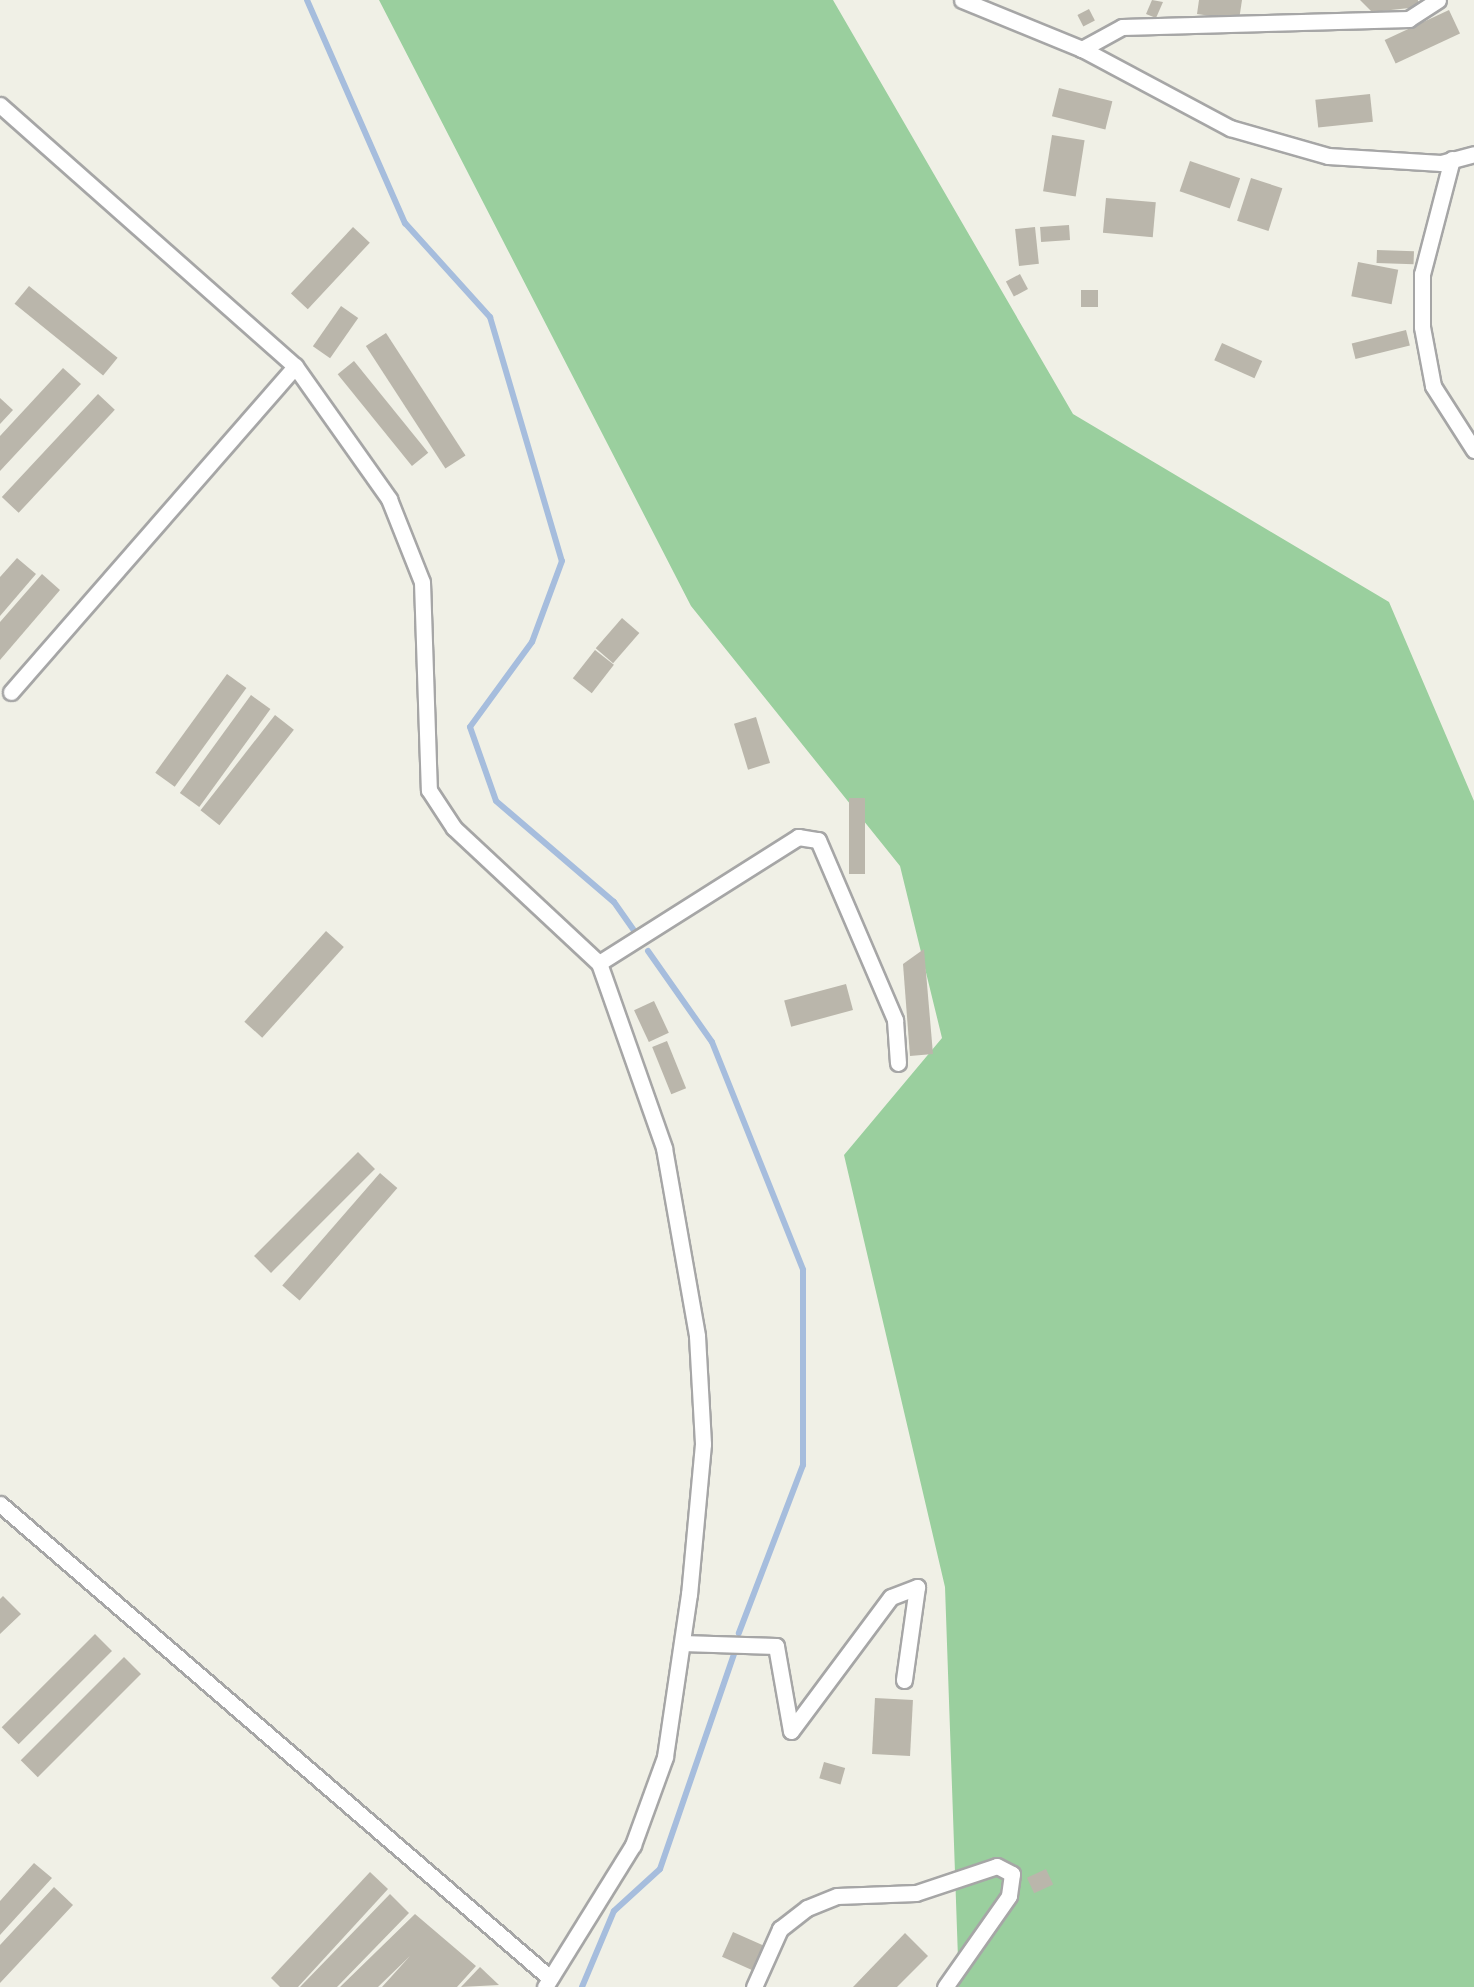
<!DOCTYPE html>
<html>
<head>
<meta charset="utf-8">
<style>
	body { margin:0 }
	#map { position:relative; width:1474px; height:1987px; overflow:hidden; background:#f0f0e6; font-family:Roboto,sans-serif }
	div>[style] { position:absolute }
	.forest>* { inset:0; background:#9acf9e }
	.stream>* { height:6px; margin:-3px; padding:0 3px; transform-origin:3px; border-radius:3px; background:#a6bddd }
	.building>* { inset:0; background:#bab6ab; transform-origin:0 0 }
	.roads { filter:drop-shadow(2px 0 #a6a6a6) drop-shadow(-2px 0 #a6a6a6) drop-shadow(0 2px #a6a6a6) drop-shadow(0 -2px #a6a6a6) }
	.minor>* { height:15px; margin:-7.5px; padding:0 7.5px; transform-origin:7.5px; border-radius:7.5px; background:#fff }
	span { translate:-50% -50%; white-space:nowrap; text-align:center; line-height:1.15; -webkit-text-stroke:9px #fff; paint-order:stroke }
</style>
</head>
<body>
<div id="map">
	<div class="forest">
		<i style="clip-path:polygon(379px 0,833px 0,1073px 414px,1389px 602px,1474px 801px,1474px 1987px,959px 1987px,945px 1587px,844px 1155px,942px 1038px,900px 866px,691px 606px)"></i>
	</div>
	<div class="stream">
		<i style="left:307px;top:0;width:244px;rotate:66.3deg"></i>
		<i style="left:405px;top:223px;width:127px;rotate:47.9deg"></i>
		<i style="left:490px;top:317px;width:254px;rotate:73.6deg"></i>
		<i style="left:562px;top:561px;width:86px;rotate:110.3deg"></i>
		<i style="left:532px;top:642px;width:105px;rotate:126.1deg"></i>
		<i style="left:470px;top:727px;width:78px;rotate:70.6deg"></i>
		<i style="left:496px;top:801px;width:155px;rotate:40.6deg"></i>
		<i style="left:614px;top:902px;width:37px;rotate:55deg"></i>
		<i style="left:648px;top:951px;width:111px;rotate:54.9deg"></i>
		<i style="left:712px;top:1042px;width:245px;rotate:68.2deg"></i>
		<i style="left:803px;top:1270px;width:195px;rotate:90deg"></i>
		<i style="left:803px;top:1465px;width:180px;rotate:110.9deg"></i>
		<i style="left:582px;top:1987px;width:82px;rotate:-67.2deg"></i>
		<i style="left:614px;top:1911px;width:62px;rotate:-42.4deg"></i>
		<i style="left:660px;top:1869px;width:234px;rotate:-71deg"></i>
	</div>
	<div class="building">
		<i style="clip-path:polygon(1152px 0,1163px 2px,1156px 18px,1146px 14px)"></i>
		<i style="clip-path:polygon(1199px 0,1242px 0,1239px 20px,1197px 14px)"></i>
		<i style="clip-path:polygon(1360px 0,1418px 0,1419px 7px,1372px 12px)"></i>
		<i style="left:1089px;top:9px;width:13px;height:13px;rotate:63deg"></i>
		<i style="left:1449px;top:10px;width:26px;height:71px;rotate:65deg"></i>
		<i style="left:1059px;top:88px;width:55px;height:29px;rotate:14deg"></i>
		<i style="left:1370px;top:94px;width:28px;height:55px;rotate:84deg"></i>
		<i style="left:1052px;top:135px;width:33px;height:57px;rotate:9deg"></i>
		<i style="left:1190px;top:161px;width:53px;height:32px;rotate:19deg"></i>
		<i style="left:1251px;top:178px;width:33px;height:45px;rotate:18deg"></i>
		<i style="left:1106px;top:198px;width:50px;height:35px;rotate:5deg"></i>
		<i style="left:1069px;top:225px;width:15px;height:29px;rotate:86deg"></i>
		<i style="left:353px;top:227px;width:23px;height:91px;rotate:43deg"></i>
		<i style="left:1035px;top:227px;width:37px;height:20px;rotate:84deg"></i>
		<i style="left:1377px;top:250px;width:37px;height:13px;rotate:2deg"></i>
		<i style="left:1358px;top:262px;width:41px;height:35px;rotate:11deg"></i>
		<i style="left:1020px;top:274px;width:17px;height:16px;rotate:62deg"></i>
		<i style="left:29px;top:286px;width:114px;height:23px;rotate:39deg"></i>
		<i style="left:1081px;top:290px;width:17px;height:17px"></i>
		<i style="left:341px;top:306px;width:21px;height:49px;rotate:35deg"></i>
		<i style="left:1406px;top:330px;width:16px;height:56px;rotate:76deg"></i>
		<i style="left:386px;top:333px;width:146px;height:24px;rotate:57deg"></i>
		<i style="left:1222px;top:343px;width:44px;height:19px;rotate:24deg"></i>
		<i style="left:354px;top:361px;width:118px;height:21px;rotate:51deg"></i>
		<i style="clip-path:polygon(63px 368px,81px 384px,0 471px,0 436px)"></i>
		<i style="left:98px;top:394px;width:23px;height:141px;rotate:43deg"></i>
		<i style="clip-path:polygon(0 398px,13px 410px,0 424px)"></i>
		<i style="clip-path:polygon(17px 558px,36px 574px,0 616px,0 577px)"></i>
		<i style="clip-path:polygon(42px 574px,60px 590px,0 660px,0 622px)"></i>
		<i style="left:622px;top:618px;width:23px;height:40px;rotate:41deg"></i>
		<i style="left:595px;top:650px;width:24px;height:36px;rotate:38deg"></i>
		<i style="left:227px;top:674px;width:24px;height:122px;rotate:36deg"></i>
		<i style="left:251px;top:695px;width:24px;height:121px;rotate:36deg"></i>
		<i style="left:275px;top:715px;width:24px;height:121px;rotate:38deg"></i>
		<i style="left:756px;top:717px;width:48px;height:23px;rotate:73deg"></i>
		<i style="left:849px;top:798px;width:16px;height:76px"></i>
		<i style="left:326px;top:931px;width:24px;height:122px;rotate:42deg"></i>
		<i style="clip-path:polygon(924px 949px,933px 1054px,910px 1056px,903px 964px)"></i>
		<i style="left:846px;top:984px;width:27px;height:64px;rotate:75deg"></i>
		<i style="left:654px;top:1001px;width:35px;height:22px;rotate:65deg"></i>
		<i style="left:667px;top:1041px;width:51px;height:16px;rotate:68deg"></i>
		<i style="left:358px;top:1152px;width:24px;height:147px;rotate:45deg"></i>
		<i style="left:380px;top:1173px;width:23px;height:149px;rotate:41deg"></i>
		<i style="clip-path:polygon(3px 1596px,21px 1614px,0 1634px,0 1599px)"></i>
		<i style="left:95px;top:1634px;width:24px;height:132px;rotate:45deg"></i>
		<i style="left:124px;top:1657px;width:24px;height:146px;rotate:45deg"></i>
		<i style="left:875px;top:1698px;width:38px;height:56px;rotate:3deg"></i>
		<i style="left:824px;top:1762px;width:22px;height:17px;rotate:16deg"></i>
		<i style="clip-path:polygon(34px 1863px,52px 1878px,0 1935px,0 1901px)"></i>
		<i style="left:1046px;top:1869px;width:17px;height:21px;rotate:65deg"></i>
		<i style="clip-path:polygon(370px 1872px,388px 1889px,298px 1987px,280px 1987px,271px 1978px)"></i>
		<i style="clip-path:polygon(54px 1887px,73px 1905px,0 1983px,0 1945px)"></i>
		<i style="clip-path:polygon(390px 1894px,409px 1913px,337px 1987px,300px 1987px)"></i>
		<i style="clip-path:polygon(415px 1914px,476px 1966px,457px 1987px,382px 1987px,410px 1956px,378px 1987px,340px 1987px)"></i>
		<i style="left:733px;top:1932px;width:37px;height:27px;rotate:24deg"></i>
		<i style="clip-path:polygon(905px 1933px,928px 1956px,897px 1987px,853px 1987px)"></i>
		<i style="clip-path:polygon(480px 1967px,499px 1985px,461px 1987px)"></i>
	</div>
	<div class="roads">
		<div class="minor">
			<i style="left:962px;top:0;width:130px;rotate:22.2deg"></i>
			<i style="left:1438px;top:0;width:35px;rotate:147deg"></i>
			<i style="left:1409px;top:19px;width:287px;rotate:178.4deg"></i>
			<i style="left:1122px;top:27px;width:46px;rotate:151.2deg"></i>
			<i style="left:1082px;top:49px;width:168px;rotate:28.1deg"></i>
			<i style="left:1230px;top:128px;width:102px;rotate:15.9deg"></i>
			<i style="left:1328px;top:156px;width:113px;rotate:3.5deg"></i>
			<i style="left:1441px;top:163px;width:34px;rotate:-15deg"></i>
			<i style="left:0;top:105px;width:394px;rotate:41.5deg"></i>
			<i style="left:295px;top:366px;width:163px;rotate:54.7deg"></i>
			<i style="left:389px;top:499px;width:89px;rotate:68.3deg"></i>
			<i style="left:422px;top:582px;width:208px;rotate:88.1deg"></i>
			<i style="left:429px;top:790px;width:45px;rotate:56.7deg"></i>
			<i style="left:454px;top:828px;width:198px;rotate:43deg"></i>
			<i style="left:599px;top:963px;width:196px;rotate:70.6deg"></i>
			<i style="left:664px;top:1148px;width:191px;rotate:80deg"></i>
			<i style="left:697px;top:1336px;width:108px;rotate:86.8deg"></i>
			<i style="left:703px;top:1444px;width:151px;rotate:95.3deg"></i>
			<i style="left:689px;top:1594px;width:165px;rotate:98.4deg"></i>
			<i style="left:665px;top:1757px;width:94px;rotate:110deg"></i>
			<i style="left:633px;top:1845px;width:167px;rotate:121.8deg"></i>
			<i style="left:1452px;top:159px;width:119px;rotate:104.6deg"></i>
			<i style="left:1422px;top:274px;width:53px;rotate:90deg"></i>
			<i style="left:1422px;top:327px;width:60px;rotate:79.4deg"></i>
			<i style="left:1433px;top:386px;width:76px;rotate:57.4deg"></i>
			<i style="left:11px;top:692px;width:432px;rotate:-48.9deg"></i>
			<i style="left:599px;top:963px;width:236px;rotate:-32.3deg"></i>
			<i style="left:798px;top:837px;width:20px;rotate:9deg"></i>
			<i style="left:818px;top:840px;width:196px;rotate:66.8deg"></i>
			<i style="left:895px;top:1020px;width:43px;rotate:86deg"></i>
			<i style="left:0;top:1504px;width:726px;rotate:40.76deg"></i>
			<i style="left:682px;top:1643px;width:94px;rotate:1.8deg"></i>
			<i style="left:776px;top:1646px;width:86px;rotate:80deg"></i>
			<i style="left:791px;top:1731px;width:167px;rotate:-53.3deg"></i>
			<i style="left:891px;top:1597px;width:28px;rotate:-21deg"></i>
			<i style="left:917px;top:1587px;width:94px;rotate:98deg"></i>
			<i style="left:754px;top:1987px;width:64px;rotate:-65.9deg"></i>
			<i style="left:780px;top:1929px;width:34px;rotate:-38deg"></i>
			<i style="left:807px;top:1908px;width:32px;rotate:-22deg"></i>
			<i style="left:837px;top:1896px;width:79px;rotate:-2.2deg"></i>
			<i style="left:916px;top:1893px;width:85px;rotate:-18.4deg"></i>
			<i style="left:997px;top:1866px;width:17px;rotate:28deg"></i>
			<i style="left:1012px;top:1874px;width:22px;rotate:98deg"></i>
			<i style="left:1009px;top:1896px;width:111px;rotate:125.1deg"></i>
		</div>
	</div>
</div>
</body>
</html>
